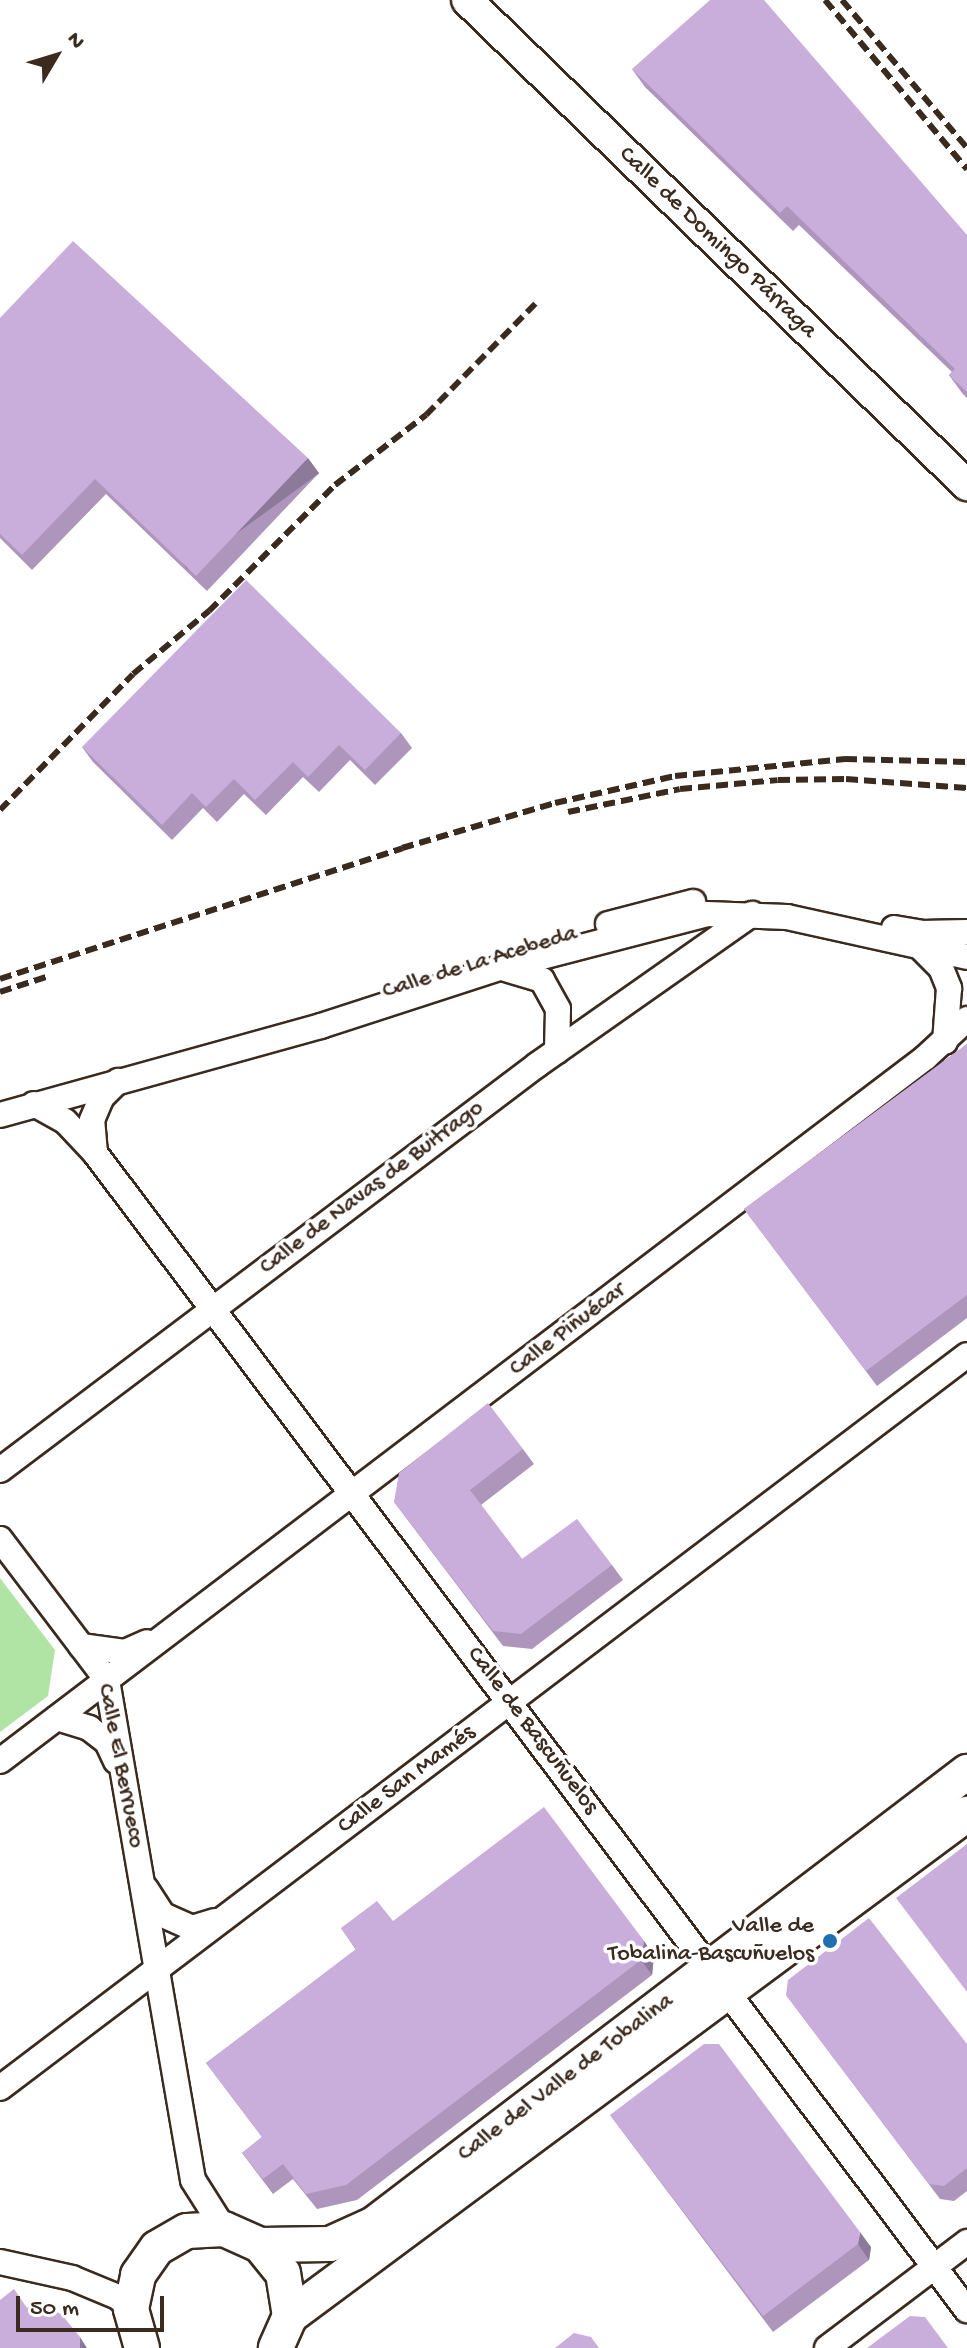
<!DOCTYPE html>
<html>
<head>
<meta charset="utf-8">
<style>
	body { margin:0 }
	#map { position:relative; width:967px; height:2348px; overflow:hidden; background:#fff; font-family:"Gochi Hand",sans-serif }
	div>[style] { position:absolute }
	.green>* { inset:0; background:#b0e4a5 }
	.roads { filter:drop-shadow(2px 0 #3b2a1e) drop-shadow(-2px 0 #3b2a1e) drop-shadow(0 2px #3b2a1e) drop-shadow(0 -2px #3b2a1e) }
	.minor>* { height:24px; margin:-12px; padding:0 12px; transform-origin:12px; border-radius:12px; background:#fff }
	.tertiary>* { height:30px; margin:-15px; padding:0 15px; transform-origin:15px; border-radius:15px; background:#fff }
	.secondary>* { height:34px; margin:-17px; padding:0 17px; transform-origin:17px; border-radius:17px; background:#fff }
	.rail>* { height:6px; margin-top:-3px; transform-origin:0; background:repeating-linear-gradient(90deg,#3b2a1e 0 12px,transparent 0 18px) }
	.wall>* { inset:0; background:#ad95bc }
	.shaded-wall>* { inset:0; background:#8d7999; transform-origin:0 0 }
	.building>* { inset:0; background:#c9addb }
	.dots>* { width:22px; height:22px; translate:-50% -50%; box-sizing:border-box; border:4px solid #fff; border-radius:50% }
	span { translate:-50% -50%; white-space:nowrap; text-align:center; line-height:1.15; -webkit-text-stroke:7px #fff; paint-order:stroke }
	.street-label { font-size:24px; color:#3b2a1e }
	.poi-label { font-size:24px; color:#3b2a1e }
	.right { translate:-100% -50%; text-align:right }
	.north { position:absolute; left:16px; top:16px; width:80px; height:80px; -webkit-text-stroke:6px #fff; paint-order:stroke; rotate:52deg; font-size:22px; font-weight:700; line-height:32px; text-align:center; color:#3b2a1e }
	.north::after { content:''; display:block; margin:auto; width:28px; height:36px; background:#3b2a1e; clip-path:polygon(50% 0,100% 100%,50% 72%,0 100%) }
	.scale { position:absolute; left:16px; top:2296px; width:148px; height:36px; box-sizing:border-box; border:4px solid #3b2a1e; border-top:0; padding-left:10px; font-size:24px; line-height:28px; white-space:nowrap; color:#3b2a1e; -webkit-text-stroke:6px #fff; paint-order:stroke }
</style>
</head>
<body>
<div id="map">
	<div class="green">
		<i style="clip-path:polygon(0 1578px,55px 1650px,48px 1696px,0 1732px)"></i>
	</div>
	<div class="roads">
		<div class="minor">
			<i style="left:608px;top:924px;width:88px;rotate:-14.5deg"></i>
			<i style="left:894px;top:928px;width:27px;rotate:10deg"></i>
			<i style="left:921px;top:933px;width:46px;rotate:-1.2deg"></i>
			<i style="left:923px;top:950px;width:25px;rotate:45deg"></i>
			<i style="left:941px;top:968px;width:22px;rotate:68deg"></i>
			<i style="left:949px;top:988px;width:54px;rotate:94.2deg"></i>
			<i style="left:502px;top:968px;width:42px;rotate:16.7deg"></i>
			<i style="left:542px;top:980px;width:33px;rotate:61deg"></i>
			<i style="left:558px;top:1009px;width:42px;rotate:91.4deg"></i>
			<i style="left:34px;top:1104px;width:35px;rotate:29deg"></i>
			<i style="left:65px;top:1121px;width:44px;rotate:46.8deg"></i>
			<i style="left:95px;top:1153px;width:1449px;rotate:53deg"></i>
			<i style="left:0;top:1115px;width:333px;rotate:-15.5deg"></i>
			<i style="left:321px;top:1026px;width:188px;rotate:-18deg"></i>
			<i style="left:500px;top:968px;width:214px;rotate:-14.6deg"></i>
			<i style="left:707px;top:914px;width:80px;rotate:2.1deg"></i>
			<i style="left:787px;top:917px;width:184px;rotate:12.5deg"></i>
			<i style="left:95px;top:1153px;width:33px;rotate:-95deg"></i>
			<i style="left:92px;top:1120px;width:25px;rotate:-67deg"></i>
			<i style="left:102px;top:1097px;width:23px;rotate:-45deg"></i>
			<i style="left:0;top:1470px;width:673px;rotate:-37.02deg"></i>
			<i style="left:537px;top:1065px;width:263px;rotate:-35.1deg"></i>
			<i style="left:0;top:1539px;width:177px;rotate:52.8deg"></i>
			<i style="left:107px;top:1680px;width:507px;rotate:80.24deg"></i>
			<i style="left:193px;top:2180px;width:58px;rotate:57.7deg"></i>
			<i style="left:81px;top:1646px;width:44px;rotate:7.8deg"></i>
			<i style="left:125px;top:1652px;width:24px;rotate:-24deg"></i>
			<i style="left:57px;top:1718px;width:34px;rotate:17deg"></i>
			<i style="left:89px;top:1728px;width:23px;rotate:38deg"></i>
			<i style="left:107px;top:1742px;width:21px;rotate:65deg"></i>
			<i style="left:0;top:1761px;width:1163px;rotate:-37.24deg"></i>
			<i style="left:926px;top:1057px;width:56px;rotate:-42.8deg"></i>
			<i style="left:146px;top:1889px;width:31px;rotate:57deg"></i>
			<i style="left:163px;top:1915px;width:32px;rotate:24deg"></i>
			<i style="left:192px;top:1928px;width:24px;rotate:-17deg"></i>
			<i style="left:0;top:2088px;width:1213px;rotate:-37.16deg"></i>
			<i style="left:0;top:2262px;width:74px;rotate:12.5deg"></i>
			<i style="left:72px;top:2278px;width:50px;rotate:22.4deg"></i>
			<i style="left:118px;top:2297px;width:18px;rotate:43deg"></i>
			<i style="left:827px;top:2348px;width:176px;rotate:-37.1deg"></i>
		</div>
		<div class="tertiary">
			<i style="left:467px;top:0;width:697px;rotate:44.13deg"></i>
		</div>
		<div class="secondary">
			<i style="left:260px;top:2245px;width:70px;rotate:-0.8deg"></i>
			<i style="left:330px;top:2244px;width:48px;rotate:-24.4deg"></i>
			<i style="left:374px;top:2224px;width:746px;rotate:-37.32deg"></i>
			<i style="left:290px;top:2316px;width:843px;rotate:-36.56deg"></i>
			<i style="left:142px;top:2348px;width:41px;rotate:-105.8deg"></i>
			<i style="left:131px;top:2309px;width:35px;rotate:-78deg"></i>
			<i style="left:138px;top:2275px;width:33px;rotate:-55deg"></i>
			<i style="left:157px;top:2248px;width:34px;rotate:-30deg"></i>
			<i style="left:187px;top:2231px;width:37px;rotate:-3deg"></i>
			<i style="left:224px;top:2229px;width:39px;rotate:24deg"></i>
			<i style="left:260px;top:2245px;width:36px;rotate:51deg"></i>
			<i style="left:283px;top:2273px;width:44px;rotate:80.8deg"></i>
			<i style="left:290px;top:2316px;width:35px;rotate:114deg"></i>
		</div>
	</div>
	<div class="rail">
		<i style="left:825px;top:0;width:221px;rotate:50deg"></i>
		<i style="left:842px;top:0;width:194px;rotate:49.8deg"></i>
		<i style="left:0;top:810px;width:190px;rotate:-45.6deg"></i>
		<i style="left:133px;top:674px;width:99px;rotate:-39.7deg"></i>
		<i style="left:209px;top:611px;width:178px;rotate:-45deg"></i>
		<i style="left:335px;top:485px;width:115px;rotate:-37.6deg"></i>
		<i style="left:426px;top:415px;width:157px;rotate:-45.5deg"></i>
		<i style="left:568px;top:812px;width:114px;rotate:-11.6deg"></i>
		<i style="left:680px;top:789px;width:98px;rotate:-5.2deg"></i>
		<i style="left:778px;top:780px;width:68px;rotate:-0.8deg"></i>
		<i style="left:846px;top:779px;width:121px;rotate:4.3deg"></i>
		<i style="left:0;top:979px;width:423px;rotate:-18deg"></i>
		<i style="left:402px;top:848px;width:159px;rotate:-16.4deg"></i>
		<i style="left:555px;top:803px;width:123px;rotate:-12.7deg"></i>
		<i style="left:675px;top:776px;width:171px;rotate:-5.7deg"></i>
		<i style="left:845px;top:759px;width:122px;rotate:1.4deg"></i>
		<i style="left:0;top:992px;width:48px;rotate:-18.1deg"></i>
	</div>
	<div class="wall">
		<i style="clip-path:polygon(632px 69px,967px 235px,967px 398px,962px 393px,949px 375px,952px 372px,799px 225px,793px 231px,645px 87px)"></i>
		<i style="clip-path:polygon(0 318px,319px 473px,207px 591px,106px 494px,32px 570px,0 538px)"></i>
		<i style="clip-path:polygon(401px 733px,412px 748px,375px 785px,350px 760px,319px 792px,303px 777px,266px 815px,244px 794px,217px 822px,203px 808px,172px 840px,93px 762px,82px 747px)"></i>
		<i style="clip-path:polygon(967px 1044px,967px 1318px,877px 1386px,744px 1209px)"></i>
		<i style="clip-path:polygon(523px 1449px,534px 1464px,481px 1505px,522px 1559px,612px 1565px,623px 1580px,532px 1649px,503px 1646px,394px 1502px)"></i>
		<i style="clip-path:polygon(393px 1921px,644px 1941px,654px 1956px,652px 1975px,357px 2200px,317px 2209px,293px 2179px,273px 2194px,242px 2153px,262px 2137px,206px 2063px,356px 1950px,341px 1928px)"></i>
		<i style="clip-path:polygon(786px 1995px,967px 2044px,967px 2191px,954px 2201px,940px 2199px)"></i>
		<i style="clip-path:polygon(610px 2115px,871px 2247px,869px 2260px,773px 2332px)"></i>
	</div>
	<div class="shaded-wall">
		<i style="left:308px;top:458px;width:19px;height:163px;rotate:54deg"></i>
		<i style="clip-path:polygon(644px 1941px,654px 1956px,652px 1975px,641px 1960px)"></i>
		<i style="clip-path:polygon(860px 2232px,871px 2247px,869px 2260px,858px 2244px)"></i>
		<i style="clip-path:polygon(80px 2337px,87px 2348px,80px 2348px)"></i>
	</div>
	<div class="building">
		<i style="clip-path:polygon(710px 0,764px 0,967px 235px,967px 392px,949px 375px,955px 369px,787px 206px,780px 213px,632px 69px)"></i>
		<i style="clip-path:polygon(73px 241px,308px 458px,196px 576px,95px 479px,22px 555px,0 534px,0 318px)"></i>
		<i style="clip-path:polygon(246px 580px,401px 733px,365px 770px,339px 745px,308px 777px,293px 762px,255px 800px,234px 779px,206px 807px,192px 793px,162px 825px,82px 747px)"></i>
		<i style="clip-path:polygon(967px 1044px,967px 1295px,866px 1371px,744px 1209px)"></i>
		<i style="clip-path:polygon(488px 1403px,523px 1449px,470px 1490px,522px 1559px,577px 1519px,612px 1565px,521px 1634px,493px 1631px,394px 1502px,399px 1473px)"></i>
		<i style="clip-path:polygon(544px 1807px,644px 1941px,641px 1960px,346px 2185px,306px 2194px,283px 2164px,263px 2179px,242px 2153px,262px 2137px,206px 2063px,356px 1949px,341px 1928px,377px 1901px,393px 1921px)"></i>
		<i style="clip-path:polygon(967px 1844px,967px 1992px,896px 1898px)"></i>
		<i style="clip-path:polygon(869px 1918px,967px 2044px,967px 2168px,944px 2186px,929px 2184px,786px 1995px,788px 1980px)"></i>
		<i style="clip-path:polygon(704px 2044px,719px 2044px,860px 2232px,858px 2244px,763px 2316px,610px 2115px)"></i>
		<i style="clip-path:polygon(14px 2289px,27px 2308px,37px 2299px,62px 2315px,80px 2337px,80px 2348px,0 2348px,0 2300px)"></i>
		<i style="clip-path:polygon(910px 2316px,925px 2317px,948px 2348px,867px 2348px)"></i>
		<i style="clip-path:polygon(574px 2333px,591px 2337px,599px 2348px,555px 2348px)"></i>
	</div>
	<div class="dots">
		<i style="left:830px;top:1941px;background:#1f6fb2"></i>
	</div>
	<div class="street-label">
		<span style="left:717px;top:243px;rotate:44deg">Calle de Domingo Párraga</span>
		<span style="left:480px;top:963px;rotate:-17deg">Calle de La Acebeda</span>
		<span style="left:372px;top:1188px;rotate:-37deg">Calle de Navas de Buitrago</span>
		<span style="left:568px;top:1330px;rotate:-37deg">Calle Piñuécar</span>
		<span style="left:532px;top:1731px;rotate:53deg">Calle de Bascuñuelos</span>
		<span style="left:120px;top:1766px;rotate:79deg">Calle El Berrueco</span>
		<span style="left:407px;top:1780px;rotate:-37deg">Calle San Mamés</span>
		<span style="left:566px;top:2078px;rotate:-37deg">Calle del Valle de Tobalina</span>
	</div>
	<div class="poi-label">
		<span class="right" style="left:814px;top:1941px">Valle de<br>Tobalina-Bascuñuelos</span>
	</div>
	<div class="north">N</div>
	<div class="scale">50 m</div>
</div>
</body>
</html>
